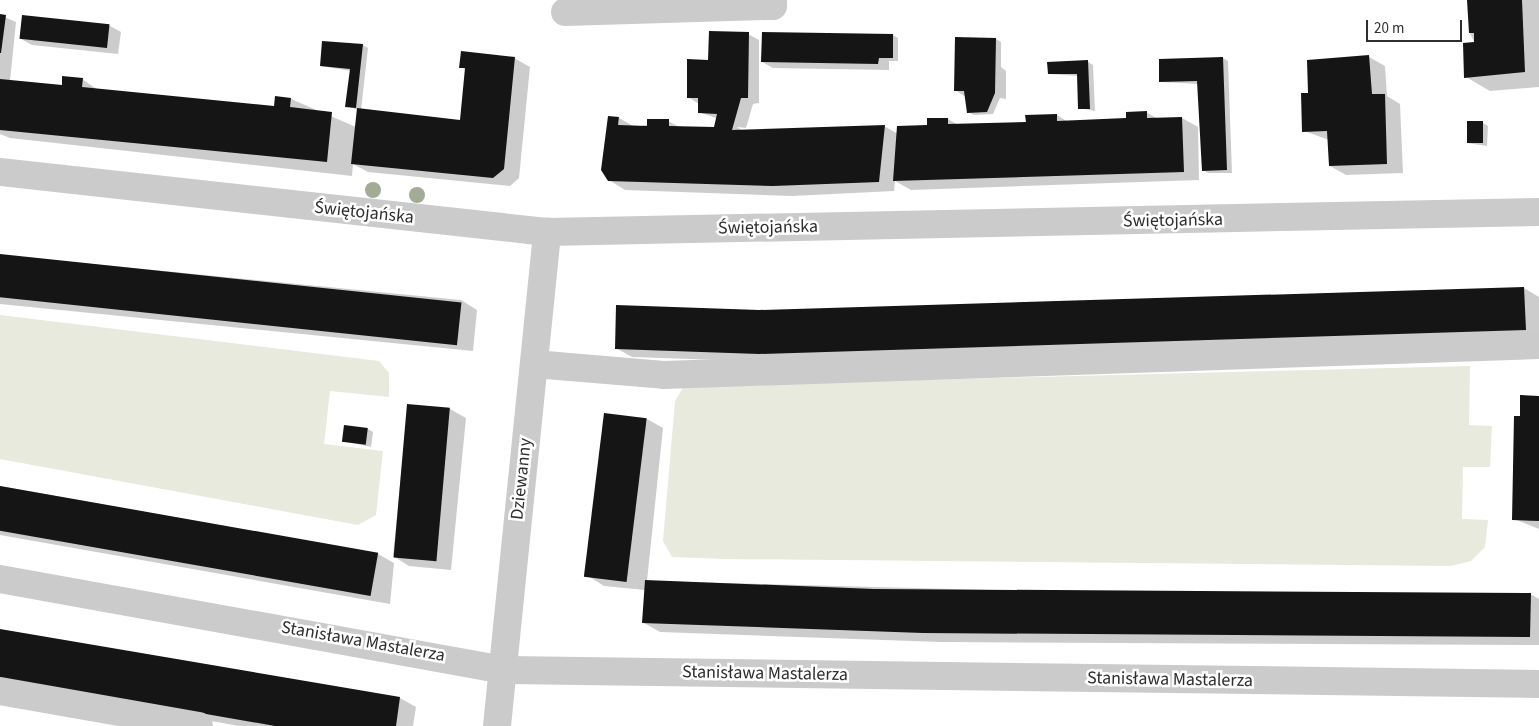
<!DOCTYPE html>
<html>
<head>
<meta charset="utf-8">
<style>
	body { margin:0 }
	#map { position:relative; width:1539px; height:726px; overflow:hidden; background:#fff; font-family:"Source Sans 3",sans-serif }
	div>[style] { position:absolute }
	.green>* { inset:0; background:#e7eadd }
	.shadow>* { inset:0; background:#0003 }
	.building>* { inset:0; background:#151515; transform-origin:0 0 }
	.minor>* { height:28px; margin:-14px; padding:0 14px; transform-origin:14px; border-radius:14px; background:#cbcbcb }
	.trees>* { width:16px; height:16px; margin:-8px; border-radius:50%; background:#a3ab96 }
	span { translate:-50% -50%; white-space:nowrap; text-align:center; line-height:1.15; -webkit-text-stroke:5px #fff; paint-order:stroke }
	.street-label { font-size:18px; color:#2e2e2e }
	.scale { position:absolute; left:1366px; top:20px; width:96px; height:22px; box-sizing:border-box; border:2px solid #2e2e2e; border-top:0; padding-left:6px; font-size:15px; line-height:18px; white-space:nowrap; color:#2e2e2e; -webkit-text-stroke:4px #fff; paint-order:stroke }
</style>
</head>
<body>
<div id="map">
	<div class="green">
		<i style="clip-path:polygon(0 315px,379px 361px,389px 373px,389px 397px,330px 391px,324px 444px,383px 451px,376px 515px,358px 525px,0 459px)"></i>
		<i style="clip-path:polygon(1470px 366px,1469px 425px,1492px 426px,1490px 467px,1463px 467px,1462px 519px,1488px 520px,1485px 547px,1471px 561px,1451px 566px,725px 559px,672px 557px,663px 541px,675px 401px,684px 386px)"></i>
	</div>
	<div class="shadow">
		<i style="clip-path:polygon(1469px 0,1539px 0,1539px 87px,1490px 91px,1466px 77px,1475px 44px,1470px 33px)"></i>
		<i style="clip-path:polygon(0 15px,16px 22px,10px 81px,63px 86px,82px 79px,98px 90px,276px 107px,291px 99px,356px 127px,358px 110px,347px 106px,351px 71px,321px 66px,363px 45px,368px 48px,361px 110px,461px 121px,466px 70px,461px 67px,514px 58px,530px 67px,519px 178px,510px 186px,368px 172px,353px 164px,352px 176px,10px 138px,0 134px)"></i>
		<i style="clip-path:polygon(110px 26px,121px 32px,118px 54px,32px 45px,21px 39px)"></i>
		<i style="clip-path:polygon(748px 34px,759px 40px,759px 103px,753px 104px,746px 128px,737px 127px,743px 131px,884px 126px,898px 134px,948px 119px,958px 125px,1027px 123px,1057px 115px,1068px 122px,1127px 120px,1146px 112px,1158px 119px,1182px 118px,1198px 127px,1199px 180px,911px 190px,895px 181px,894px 191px,792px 196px,625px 190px,609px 180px,619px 118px,635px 127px,668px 121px,681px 128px,714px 128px,719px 119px,699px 112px,699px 104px,688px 97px,709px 61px)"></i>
		<i style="clip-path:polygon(893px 35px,898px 38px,898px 61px,889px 61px,889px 70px,773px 68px,762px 62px)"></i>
		<i style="clip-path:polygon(996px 39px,1001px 42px,1001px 67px,1006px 71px,1006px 99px,1000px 98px,993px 114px,974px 115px,968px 112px,966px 97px,955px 90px)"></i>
		<i style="clip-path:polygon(1369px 57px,1385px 66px,1387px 96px,1400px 104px,1403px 173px,1346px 175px,1330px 166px,1329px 140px,1304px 131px,1310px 94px,1308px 61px)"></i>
		<i style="clip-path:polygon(1223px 58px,1228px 61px,1232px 173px,1208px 173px,1203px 170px,1198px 84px,1160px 82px)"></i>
		<i style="clip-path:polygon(1088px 62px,1093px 65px,1095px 111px,1079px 108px,1078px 76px,1049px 74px)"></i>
		<i style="clip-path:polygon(1483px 123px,1488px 126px,1487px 146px,1467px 143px)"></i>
		<i style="clip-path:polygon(0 255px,461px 300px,477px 310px,473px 351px,0 304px)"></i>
		<i style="clip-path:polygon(1524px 288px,1539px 297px,1539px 339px,776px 362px,632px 357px,616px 348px,759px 311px)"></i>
		<i style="clip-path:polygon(1539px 397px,1539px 529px,1514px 519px,1522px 417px)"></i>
		<i style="clip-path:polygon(408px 405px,450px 409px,466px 418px,451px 570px,409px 566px,393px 556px)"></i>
		<i style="clip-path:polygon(605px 414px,647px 419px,663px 428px,647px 581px,1023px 591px,1530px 594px,1539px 599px,1539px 645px,940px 642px,660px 632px,644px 623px,645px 590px,604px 586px,588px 576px)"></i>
		<i style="clip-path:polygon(368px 429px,373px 432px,371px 447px,343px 441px)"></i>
		<i style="clip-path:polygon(0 486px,378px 554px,394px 563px,390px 604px,0 535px)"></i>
		<i style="clip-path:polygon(0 631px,400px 698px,416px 707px,413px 726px,239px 726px,0 683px)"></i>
	</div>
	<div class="building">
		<i style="clip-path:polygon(1522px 0,1525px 72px,1464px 78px,1463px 43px,1474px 42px,1474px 33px,1469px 33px,1467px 0)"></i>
		<i style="clip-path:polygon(0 14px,6px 15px,1px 53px,0 53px)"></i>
		<i style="left:22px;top:15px;width:88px;height:24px;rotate:6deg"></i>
		<i style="clip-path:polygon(709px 31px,749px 32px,748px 98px,741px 98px,732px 130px,885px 125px,879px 182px,773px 186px,608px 181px,601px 170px,608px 116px,619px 117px,618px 125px,647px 126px,647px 119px,669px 119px,669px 126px,714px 127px,717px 114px,698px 113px,698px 98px,687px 98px,687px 59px,708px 60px)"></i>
		<i style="clip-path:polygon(762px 32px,893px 34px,893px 58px,879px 58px,878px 64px,761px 62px)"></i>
		<i style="clip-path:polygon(955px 37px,996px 38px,995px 93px,987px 112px,967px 113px,964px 91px,954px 91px)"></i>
		<i style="clip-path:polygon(322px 41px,363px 44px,356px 108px,345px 107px,350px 69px,320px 66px)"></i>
		<i style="clip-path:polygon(461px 51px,515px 57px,504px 169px,493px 178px,351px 164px,357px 108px,460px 120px,465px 68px,459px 68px)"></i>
		<i style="clip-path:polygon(1369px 55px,1372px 94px,1385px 94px,1387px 164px,1329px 166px,1327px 131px,1302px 132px,1301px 93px,1308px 93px,1307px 60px)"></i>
		<i style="clip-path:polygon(1223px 57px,1227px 170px,1202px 171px,1197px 81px,1159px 82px,1159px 59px)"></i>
		<i style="clip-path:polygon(1088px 60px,1090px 109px,1078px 109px,1077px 74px,1048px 74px,1047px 62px)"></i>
		<i style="clip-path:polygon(62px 76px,83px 78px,82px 87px,274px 106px,275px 96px,291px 98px,290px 107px,332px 112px,327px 162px,0 130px,0 79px,62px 85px)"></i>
		<i style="clip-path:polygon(1147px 111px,1147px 118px,1182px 117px,1184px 172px,893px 181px,897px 126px,927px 125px,927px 118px,948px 118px,948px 124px,1026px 122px,1025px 115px,1057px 114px,1057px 121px,1126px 118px,1126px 112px)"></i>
		<i style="left:1467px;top:121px;width:16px;height:22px"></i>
		<i style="left:0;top:254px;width:464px;height:43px;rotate:6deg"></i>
		<i style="clip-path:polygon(1524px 287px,1526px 330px,759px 354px,615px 349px,616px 305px,759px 310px)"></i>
		<i style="clip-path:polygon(1520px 395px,1539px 396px,1539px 521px,1512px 520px,1514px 416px,1520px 416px)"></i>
		<i style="left:407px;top:404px;width:43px;height:154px;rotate:5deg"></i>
		<i style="left:604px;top:413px;width:43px;height:165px;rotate:7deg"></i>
		<i style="left:344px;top:425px;width:24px;height:17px;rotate:7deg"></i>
		<i style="left:0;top:486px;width:384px;height:44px;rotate:10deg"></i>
		<i style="clip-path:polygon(645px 580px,874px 589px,1531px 593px,1530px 637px,923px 633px,642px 623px)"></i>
		<i style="clip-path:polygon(0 629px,400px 697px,396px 726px,275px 726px,0 678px)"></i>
	</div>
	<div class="minor">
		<i style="left:565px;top:12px;width:208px;rotate:-1.7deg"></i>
		<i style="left:773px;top:6px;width:6px;rotate:-90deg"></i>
		<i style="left:0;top:172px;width:550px;rotate:6.26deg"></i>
		<i style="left:547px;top:232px;width:992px;rotate:-1.16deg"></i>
		<i style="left:534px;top:364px;width:130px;rotate:4.8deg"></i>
		<i style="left:664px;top:375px;width:876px;rotate:-1.96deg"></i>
		<i style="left:0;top:579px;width:512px;rotate:10.23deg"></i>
		<i style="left:504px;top:670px;width:1035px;rotate:0.77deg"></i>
		<i style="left:0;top:691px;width:202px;rotate:10deg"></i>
		<i style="left:497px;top:726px;width:497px;rotate:-84.2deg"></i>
	</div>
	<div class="trees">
		<i style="left:373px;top:190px"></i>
		<i style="left:417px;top:195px"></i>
	</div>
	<div class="street-label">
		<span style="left:364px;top:213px;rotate:6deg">Świętojańska</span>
		<span style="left:1173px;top:221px;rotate:-1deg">Świętojańska</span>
		<span style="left:768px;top:228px;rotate:-1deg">Świętojańska</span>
		<span style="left:522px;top:479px;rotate:-84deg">Dziewanny</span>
		<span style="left:363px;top:642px;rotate:10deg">Stanisława Mastalerza</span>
		<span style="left:765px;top:674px;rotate:1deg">Stanisława Mastalerza</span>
		<span style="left:1170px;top:680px;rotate:1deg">Stanisława Mastalerza</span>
	</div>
	<div class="scale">20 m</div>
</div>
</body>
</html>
